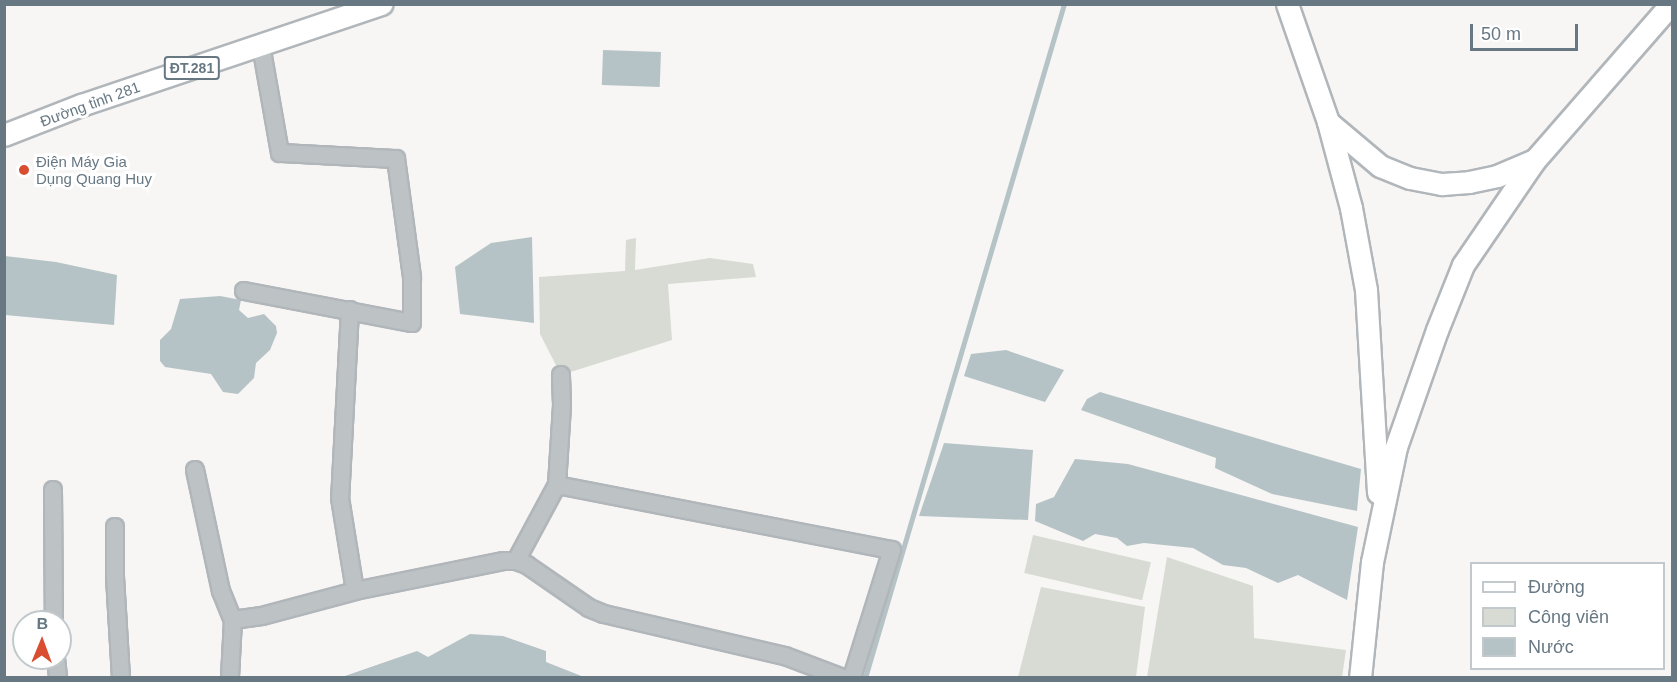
<!DOCTYPE html>
<html>
<head>
<meta charset="utf-8">
<style>
	body { margin:0 }
	#map { position:relative; width:1677px; height:682px; overflow:hidden; background:#f7f6f4; font-family:Arial,sans-serif }
	div>[style] { position:absolute }
	.green>* { inset:0; background:#d7dbd3; transform-origin:0 0 }
	.water>* { inset:0; background:#b6c3c6; transform-origin:0 0 }
	.stream>* { height:4.5px; margin:-2.25px; padding:0 2.25px; transform-origin:2.25px; border-radius:2.25px; background:#b6c3c6 }
	.roads { filter:drop-shadow(2px 0 #b1b6ba) drop-shadow(-2px 0 #b1b6ba) drop-shadow(0 2px #b1b6ba) drop-shadow(0 -2px #b1b6ba) }
	.minor>* { height:16px; margin:-8px; padding:0 8px; transform-origin:8px; border-radius:8px; background:#bdc2c5 }
	.major>* { height:21px; margin:-10.5px; padding:0 10.5px; transform-origin:10.5px; border-radius:10.5px; background:#fff }
	.dots>* { width:16px; height:16px; translate:-50% -50%; box-sizing:border-box; border:3px solid #fff; border-radius:50% }
	span { translate:-50% -50%; white-space:nowrap; text-align:center; line-height:1.15; -webkit-text-stroke:6px #fff; paint-order:stroke }
	.shield-label span { padding:2px 4px; background:#fff; border:2px solid; border-radius:4px; -webkit-text-stroke-width:0 }
	.shield-label { font-size:14px; color:#677883; font-weight:700 }
	.street-label { font-size:15px; color:#677883 }
	.poi-label { font-size:15px; color:#677883 }
	.left { translate:0 -50%; text-align:left }
	.frame { position:absolute; inset:0; border:6px solid #677883; pointer-events:none }
	.legend { position:absolute; left:1470px; top:562px; width:195px; height:108px; box-sizing:border-box; background:#fff; border:2px solid #c2c9cd; margin:0; padding:8px 10px; list-style:none; font-size:18px; color:#677883 }
	.legend li { display:flex; align-items:center; gap:12px; height:30px }
	.legend b { width:30px; border:2px solid #c2c9cd }
	.north { position:absolute; left:12px; top:610px; width:60px; height:60px; box-sizing:border-box; background:#fff; border:2px solid #c2c9cd; border-radius:50%; rotate:1deg; font-size:16px; font-weight:700; line-height:24px; text-align:center; color:#677883 }
	.north::after { content:''; display:block; margin:auto; width:21px; height:27px; background:#d94e31; clip-path:polygon(50% 0,100% 100%,50% 72%,0 100%) }
	.scale { position:absolute; left:1470px; top:24px; width:108px; height:27px; box-sizing:border-box; border:3px solid #677883; border-top:0; padding-left:8px; font-size:18px; line-height:21px; white-space:nowrap; color:#677883; -webkit-text-stroke:4px #fff; paint-order:stroke }
</style>
</head>
<body>
<div id="map">
	<div class="green">
		<i style="clip-path:polygon(636px 238px,635px 270px,710px 258px,753px 264px,756px 277px,668px 284px,672px 340px,561px 375px,540px 334px,539px 277px,625px 271px,626px 240px)"></i>
		<i style="left:1033px;top:535px;width:121px;height:39px;rotate:13deg"></i>
		<i style="clip-path:polygon(1167px 557px,1253px 586px,1254px 638px,1346px 650px,1342px 677px,1147px 677px)"></i>
		<i style="clip-path:polygon(1041px 587px,1145px 607px,1136px 677px,1018px 677px)"></i>
	</div>
	<div class="water">
		<i style="left:603px;top:50px;width:58px;height:35px;rotate:2deg"></i>
		<i style="clip-path:polygon(532px 237px,534px 323px,460px 314px,455px 267px,491px 243px)"></i>
		<i style="clip-path:polygon(5px 256px,56px 262px,117px 275px,114px 325px,5px 315px)"></i>
		<i style="clip-path:polygon(220px 296px,241px 300px,239px 310px,248px 318px,264px 314px,276px 326px,277px 333px,270px 350px,256px 363px,254px 378px,238px 394px,223px 392px,211px 374px,165px 367px,160px 361px,160px 340px,171px 329px,180px 299px)"></i>
		<i style="clip-path:polygon(1006px 350px,1064px 370px,1045px 402px,964px 376px,971px 354px)"></i>
		<i style="clip-path:polygon(1100px 392px,1361px 469px,1357px 511px,1272px 494px,1215px 468px,1216px 458px,1081px 410px,1087px 399px)"></i>
		<i style="clip-path:polygon(944px 443px,1033px 450px,1028px 520px,919px 516px)"></i>
		<i style="clip-path:polygon(1075px 459px,1128px 464px,1358px 527px,1347px 600px,1298px 575px,1278px 583px,1246px 568px,1223px 565px,1193px 548px,1144px 543px,1127px 546px,1117px 538px,1095px 534px,1083px 541px,1035px 521px,1036px 504px,1054px 497px)"></i>
		<i style="clip-path:polygon(470px 634px,503px 636px,546px 651px,546px 662px,584px 677px,342px 677px,417px 651px,428px 657px)"></i>
	</div>
	<div class="stream">
		<i style="left:865px;top:678px;width:703px;rotate:-73.55deg"></i>
	</div>
	<div class="roads">
		<div class="minor">
			<i style="left:244px;top:291px;width:171px;rotate:10.8deg"></i>
			<i style="left:412px;top:323px;width:46px;rotate:-90deg"></i>
			<i style="left:412px;top:277px;width:119px;rotate:-97.7deg"></i>
			<i style="left:396px;top:159px;width:116px;rotate:-177deg"></i>
			<i style="left:280px;top:153px;width:110px;rotate:-100deg"></i>
			<i style="left:350px;top:310px;width:188px;rotate:93deg"></i>
			<i style="left:340px;top:498px;width:94px;rotate:80.8deg"></i>
			<i style="left:195px;top:470px;width:124px;rotate:77.9deg"></i>
			<i style="left:221px;top:591px;width:31px;rotate:68deg"></i>
			<i style="left:233px;top:620px;width:58px;rotate:93deg"></i>
			<i style="left:557px;top:485px;width:341px;rotate:11deg"></i>
			<i style="left:892px;top:550px;width:134px;rotate:107.4deg"></i>
			<i style="left:53px;top:490px;width:132px;rotate:89.6deg"></i>
			<i style="left:115px;top:527px;width:50px;rotate:90deg"></i>
			<i style="left:115px;top:577px;width:101px;rotate:86.6deg"></i>
			<i style="left:516px;top:561px;width:86px;rotate:-61.7deg"></i>
			<i style="left:557px;top:485px;width:80px;rotate:-86.4deg"></i>
			<i style="left:562px;top:405px;width:30px;rotate:-92deg"></i>
			<i style="left:233px;top:620px;width:29px;rotate:-8deg"></i>
			<i style="left:262px;top:616px;width:96px;rotate:-15deg"></i>
			<i style="left:355px;top:591px;width:152px;rotate:-11.4deg"></i>
			<i style="left:504px;top:561px;width:12px"></i>
			<i style="left:516px;top:561px;width:12px;rotate:20deg"></i>
			<i style="left:527px;top:565px;width:75px;rotate:34.7deg"></i>
			<i style="left:589px;top:608px;width:16px;rotate:22deg"></i>
			<i style="left:604px;top:614px;width:186px;rotate:13.1deg"></i>
			<i style="left:785px;top:656px;width:62px;rotate:20.8deg"></i>
			<i style="left:56px;top:658px;width:20px;rotate:84deg"></i>
		</div>
		<div class="major">
			<i style="left:1287px;top:4px;width:125px;rotate:70.8deg"></i>
			<i style="left:1328px;top:122px;width:89px;rotate:75deg"></i>
			<i style="left:1351px;top:208px;width:83px;rotate:79.6deg"></i>
			<i style="left:1366px;top:290px;width:203px;rotate:86.6deg"></i>
			<i style="left:1328px;top:122px;width:68px;rotate:40.2deg"></i>
			<i style="left:1380px;top:166px;width:32px;rotate:22deg"></i>
			<i style="left:1410px;top:178px;width:33px;rotate:11deg"></i>
			<i style="left:1442px;top:184px;width:27px;rotate:-4deg"></i>
			<i style="left:1469px;top:182px;width:29px;rotate:-12deg"></i>
			<i style="left:1497px;top:176px;width:39px;rotate:-23deg"></i>
			<i style="left:4px;top:135px;width:83px;rotate:-21.3deg"></i>
			<i style="left:81px;top:105px;width:317px;rotate:-18.6deg"></i>
			<i style="left:1360px;top:678px;width:117px;rotate:-84.1deg"></i>
			<i style="left:1372px;top:562px;width:117px;rotate:-78.2deg"></i>
			<i style="left:1396px;top:447px;width:124px;rotate:-70.7deg"></i>
			<i style="left:1437px;top:330px;width:70px;rotate:-68.2deg"></i>
			<i style="left:1463px;top:265px;width:126px;rotate:-55.7deg"></i>
			<i style="left:1534px;top:161px;width:208px;rotate:-48.9deg"></i>
		</div>
	</div>
	<div class="dots">
		<i style="left:24px;top:170px;background:#d94e31"></i>
	</div>
	<div class="shield-label">
		<span style="left:192px;top:68px">ĐT.281</span>
	</div>
	<div class="street-label">
		<span style="left:90px;top:104px;rotate:-20deg">Đường tỉnh 281</span>
	</div>
	<div class="poi-label">
		<span class="left" style="left:36px;top:170px">Điện Máy Gia<br>Dụng Quang Huy</span>
	</div>
	<div class="frame"></div>
	<ul class="legend">
	<li><b style="height:8px;background:#fff"></b>Đường</li>
	<li><b style="height:16px;background:#d7dbd3"></b>Công viên</li>
	<li><b style="height:16px;background:#b6c3c6"></b>Nước</li>
	</ul>
	<div class="north">B</div>
	<div class="scale">50 m</div>
</div>
</body>
</html>
